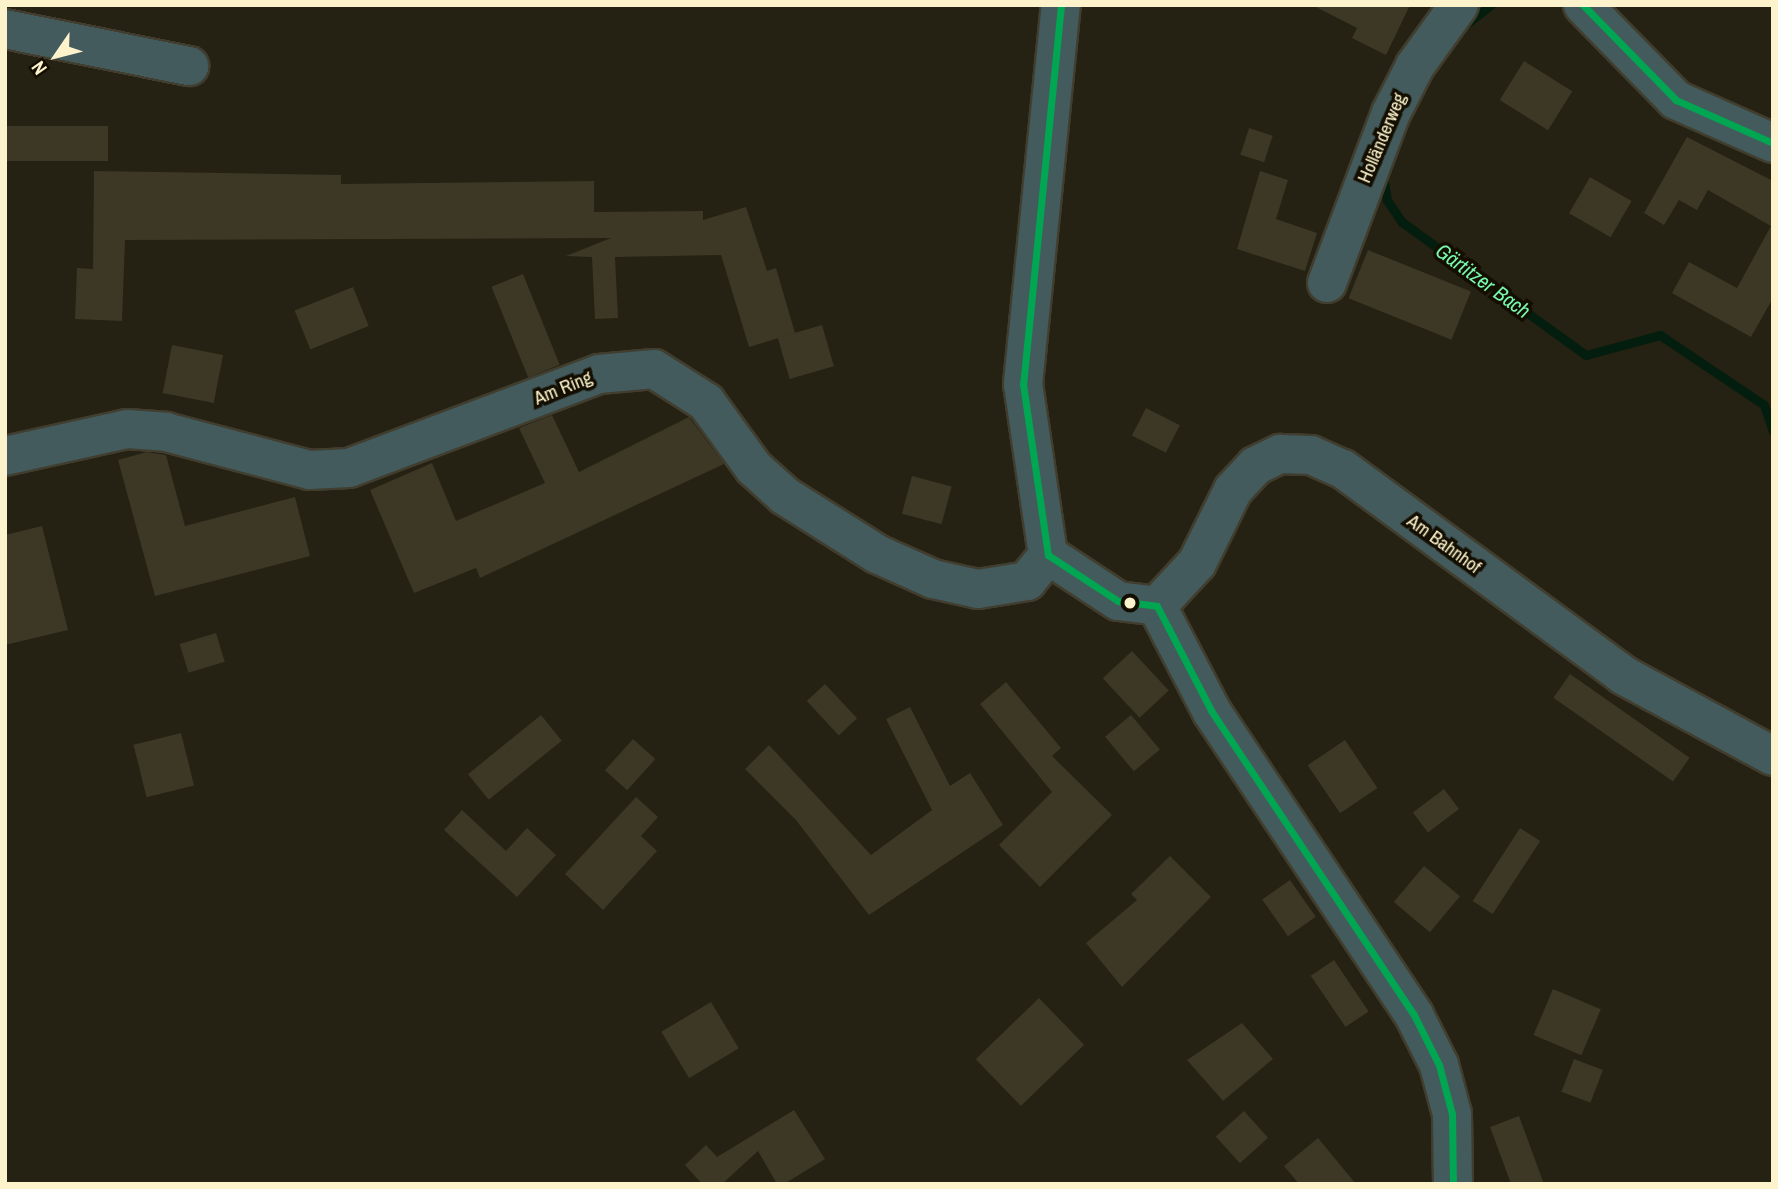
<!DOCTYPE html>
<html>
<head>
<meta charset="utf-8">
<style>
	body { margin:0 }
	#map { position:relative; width:1778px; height:1189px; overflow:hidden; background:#252113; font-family:"Archivo Narrow",sans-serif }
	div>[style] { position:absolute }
	.stream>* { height:9px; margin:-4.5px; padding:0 4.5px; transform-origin:4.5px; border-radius:4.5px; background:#031e0e }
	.building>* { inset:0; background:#3c3825; transform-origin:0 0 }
	.roads { filter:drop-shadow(2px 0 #413e2f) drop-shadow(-2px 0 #413e2f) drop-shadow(0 2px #413e2f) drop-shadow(0 -2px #413e2f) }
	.minor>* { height:38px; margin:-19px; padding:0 19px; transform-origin:19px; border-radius:19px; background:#435b5d }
	.bus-1>* { height:7px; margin:-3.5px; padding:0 3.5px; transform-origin:3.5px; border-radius:3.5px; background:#00a651 }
	.dots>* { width:19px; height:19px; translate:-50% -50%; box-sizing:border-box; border:4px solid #140e00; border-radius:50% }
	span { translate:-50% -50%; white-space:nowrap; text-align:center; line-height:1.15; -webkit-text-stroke:7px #140e00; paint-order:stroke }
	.street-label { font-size:19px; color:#fcf3cc }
	.water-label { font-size:21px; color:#76f8ad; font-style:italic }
	.frame { position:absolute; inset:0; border:7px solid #fcf3cc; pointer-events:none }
	.north { position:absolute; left:21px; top:21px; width:70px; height:70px; -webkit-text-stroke:5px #140e00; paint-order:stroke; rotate:235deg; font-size:19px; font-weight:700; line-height:28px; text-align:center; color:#fcf3cc }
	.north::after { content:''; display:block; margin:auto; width:24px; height:32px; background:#fcf3cc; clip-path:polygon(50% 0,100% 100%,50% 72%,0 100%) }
</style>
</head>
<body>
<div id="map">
	<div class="stream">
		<i style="left:1465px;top:25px;width:33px;rotate:-38deg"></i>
		<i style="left:1383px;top:175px;width:25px;rotate:81deg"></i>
		<i style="left:1387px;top:200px;width:27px;rotate:56deg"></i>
		<i style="left:1402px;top:222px;width:227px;rotate:35.9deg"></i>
		<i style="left:1586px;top:355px;width:77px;rotate:-15.1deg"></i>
		<i style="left:1660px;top:335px;width:125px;rotate:33.9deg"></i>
		<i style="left:1764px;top:405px;width:28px;rotate:71deg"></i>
	</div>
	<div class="building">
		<i style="clip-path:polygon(1312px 5px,1410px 5px,1386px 55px,1352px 38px,1357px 28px)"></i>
		<i style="left:1524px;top:61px;width:57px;height:46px;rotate:32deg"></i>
		<i style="left:5px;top:126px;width:103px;height:35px"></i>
		<i style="left:1249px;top:128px;width:25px;height:28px;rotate:18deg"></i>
		<i style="clip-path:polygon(1687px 137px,1773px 181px,1773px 298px,1751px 337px,1672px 293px,1689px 262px,1737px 288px,1771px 226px,1708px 190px,1697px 210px,1679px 200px,1664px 225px,1644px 213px)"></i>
		<i style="clip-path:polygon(94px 171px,341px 175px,341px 184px,594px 181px,594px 212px,703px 211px,703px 220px,746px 207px,767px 271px,776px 268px,795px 333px,749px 347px,721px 255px,615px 257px,618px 318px,595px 319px,592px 257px,566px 256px,611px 238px,125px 240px,122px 321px,75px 319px,77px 268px,93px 269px)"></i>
		<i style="clip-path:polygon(1260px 171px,1288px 180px,1276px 219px,1317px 233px,1305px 271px,1237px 249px)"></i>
		<i style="left:1590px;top:177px;width:48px;height:42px;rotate:30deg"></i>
		<i style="left:1368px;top:250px;width:111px;height:52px;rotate:22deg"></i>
		<i style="left:523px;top:274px;width:98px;height:34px;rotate:68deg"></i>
		<i style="left:353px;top:287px;width:42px;height:63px;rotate:68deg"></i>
		<i style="left:822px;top:325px;width:43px;height:46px;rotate:74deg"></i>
		<i style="left:172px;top:345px;width:52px;height:49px;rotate:11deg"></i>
		<i style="left:1146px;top:408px;width:38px;height:31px;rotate:27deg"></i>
		<i style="clip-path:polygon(552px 415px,579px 472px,689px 417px,724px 464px,480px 578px,476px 568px,414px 593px,370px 490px,432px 463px,456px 521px,545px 483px,519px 428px)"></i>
		<i style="clip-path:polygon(147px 452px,166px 455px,185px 526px,295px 497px,310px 556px,155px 596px,118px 460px)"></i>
		<i style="left:912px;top:476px;width:41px;height:39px;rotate:15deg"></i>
		<i style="clip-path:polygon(42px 526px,68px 630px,5px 645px,5px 535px)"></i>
		<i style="left:216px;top:633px;width:30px;height:38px;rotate:73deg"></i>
		<i style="left:1132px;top:651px;width:54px;height:40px;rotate:47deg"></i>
		<i style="left:1570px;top:674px;width:146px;height:29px;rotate:35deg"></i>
		<i style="clip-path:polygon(1006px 682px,1061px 748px,1052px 756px,1112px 815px,1040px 887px,999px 845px,1052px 792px,980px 704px)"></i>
		<i style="left:825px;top:684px;width:47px;height:25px;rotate:47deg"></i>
		<i style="clip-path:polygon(910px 707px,950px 786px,970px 773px,1003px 825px,869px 915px,796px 820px,745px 769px,769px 745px,871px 855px,932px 810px,886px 719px)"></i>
		<i style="left:541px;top:715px;width:33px;height:94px;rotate:51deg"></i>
		<i style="left:1131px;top:715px;width:45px;height:34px;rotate:50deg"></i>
		<i style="left:181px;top:733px;width:54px;height:49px;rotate:76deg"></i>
		<i style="left:633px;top:739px;width:30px;height:42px;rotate:42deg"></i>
		<i style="left:1345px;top:740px;width:58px;height:45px;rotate:56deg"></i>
		<i style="left:1444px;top:789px;width:25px;height:39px;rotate:53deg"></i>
		<i style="clip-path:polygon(636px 797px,658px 817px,641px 836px,657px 851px,603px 910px,565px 874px)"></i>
		<i style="clip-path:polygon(462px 810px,506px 851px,527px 828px,556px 855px,517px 897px,444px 830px)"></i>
		<i style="left:1520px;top:828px;width:24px;height:87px;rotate:33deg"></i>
		<i style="clip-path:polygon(1170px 856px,1211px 897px,1122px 987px,1086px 943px,1137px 900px,1131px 894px)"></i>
		<i style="left:1424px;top:866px;width:47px;height:47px;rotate:40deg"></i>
		<i style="left:1290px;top:880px;width:45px;height:34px;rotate:55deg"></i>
		<i style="left:1334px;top:960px;width:62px;height:28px;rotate:56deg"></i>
		<i style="left:1553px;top:989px;width:52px;height:50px;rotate:23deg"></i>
		<i style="left:1039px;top:998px;width:65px;height:88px;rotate:46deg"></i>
		<i style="left:711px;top:1002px;width:54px;height:58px;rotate:59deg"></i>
		<i style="clip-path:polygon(1242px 1023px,1273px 1059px,1223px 1101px,1187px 1060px)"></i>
		<i style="left:1574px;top:1059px;width:31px;height:35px;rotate:21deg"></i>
		<i style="clip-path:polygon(794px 1110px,825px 1159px,784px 1184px,777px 1184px,758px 1151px,722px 1184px,702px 1184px,685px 1165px,706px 1145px,717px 1157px)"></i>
		<i style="left:1244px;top:1111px;width:36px;height:38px;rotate:48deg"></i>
		<i style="clip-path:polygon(1519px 1116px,1544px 1184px,1511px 1184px,1490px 1127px)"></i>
		<i style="clip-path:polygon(1318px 1138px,1356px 1184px,1299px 1184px,1284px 1166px)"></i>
	</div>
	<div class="roads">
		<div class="minor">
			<i style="left:1583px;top:5px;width:133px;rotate:45.6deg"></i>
			<i style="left:1676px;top:100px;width:106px;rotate:23.9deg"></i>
			<i style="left:5px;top:29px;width:188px;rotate:11.4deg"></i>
			<i style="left:1327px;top:283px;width:182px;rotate:-69.4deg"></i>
			<i style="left:1391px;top:113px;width:53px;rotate:-62.9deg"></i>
			<i style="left:1415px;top:66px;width:75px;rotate:-54.2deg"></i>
			<i style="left:5px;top:456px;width:125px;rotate:-12.5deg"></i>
			<i style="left:127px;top:429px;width:39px;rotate:4deg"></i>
			<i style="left:166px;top:432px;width:149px;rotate:14.8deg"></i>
			<i style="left:310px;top:470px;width:39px;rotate:-3deg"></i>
			<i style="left:349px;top:468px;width:267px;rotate:-20.6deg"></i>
			<i style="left:599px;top:374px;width:55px;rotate:-5.2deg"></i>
			<i style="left:654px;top:369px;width:62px;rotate:32.4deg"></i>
			<i style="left:706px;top:402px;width:82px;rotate:54deg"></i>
			<i style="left:754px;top:468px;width:42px;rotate:42.1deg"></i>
			<i style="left:785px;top:496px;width:109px;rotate:32.2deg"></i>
			<i style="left:877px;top:554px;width:61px;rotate:24.1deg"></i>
			<i style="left:933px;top:579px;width:46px;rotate:12.5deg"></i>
			<i style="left:978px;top:589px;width:50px;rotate:-9.3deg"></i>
			<i style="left:1027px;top:581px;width:33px;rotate:-51deg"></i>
			<i style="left:1048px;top:555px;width:173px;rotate:-98.3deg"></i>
			<i style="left:1023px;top:384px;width:381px;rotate:-84.3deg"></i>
			<i style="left:1048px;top:555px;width:84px;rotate:33.3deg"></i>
			<i style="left:1118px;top:601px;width:39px;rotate:7deg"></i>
			<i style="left:1157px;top:606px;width:59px;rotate:-47.1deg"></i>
			<i style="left:1197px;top:563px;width:81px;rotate:-63.7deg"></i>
			<i style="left:1233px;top:490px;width:33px;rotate:-47deg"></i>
			<i style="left:1255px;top:466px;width:28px;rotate:-26deg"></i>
			<i style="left:1280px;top:454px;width:31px;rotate:2deg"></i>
			<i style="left:1311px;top:455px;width:35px;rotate:24deg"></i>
			<i style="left:1343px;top:469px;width:348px;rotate:36.3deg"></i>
			<i style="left:1623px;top:675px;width:170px;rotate:28.4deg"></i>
			<i style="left:1157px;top:606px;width:119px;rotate:62.6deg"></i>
			<i style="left:1212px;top:712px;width:364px;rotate:56.3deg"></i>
			<i style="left:1414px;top:1015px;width:56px;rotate:63.4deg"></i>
			<i style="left:1439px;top:1065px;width:51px;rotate:75.1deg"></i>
			<i style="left:1452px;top:1114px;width:70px;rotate:89.2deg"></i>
		</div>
	</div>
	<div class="bus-1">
		<i style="left:1061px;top:5px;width:381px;rotate:95.7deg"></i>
		<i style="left:1023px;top:384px;width:173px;rotate:81.7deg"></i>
		<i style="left:1048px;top:555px;width:84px;rotate:33.3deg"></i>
		<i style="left:1118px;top:601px;width:39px;rotate:7deg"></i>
		<i style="left:1157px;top:606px;width:119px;rotate:62.6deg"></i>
		<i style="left:1212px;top:712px;width:364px;rotate:56.3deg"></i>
		<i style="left:1414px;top:1015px;width:56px;rotate:63.4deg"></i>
		<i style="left:1439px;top:1065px;width:51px;rotate:75.1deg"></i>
		<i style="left:1452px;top:1114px;width:70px;rotate:89.2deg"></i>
		<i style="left:1583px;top:5px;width:133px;rotate:45.6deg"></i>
		<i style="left:1676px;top:100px;width:106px;rotate:23.9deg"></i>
	</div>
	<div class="dots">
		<i style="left:1130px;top:603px;background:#fcf3cc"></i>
	</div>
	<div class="street-label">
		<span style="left:1382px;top:138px;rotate:-67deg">Holländerweg</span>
		<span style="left:563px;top:388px;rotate:-22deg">Am Ring</span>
		<span style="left:1444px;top:544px;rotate:36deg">Am Bahnhof</span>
	</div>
	<div class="water-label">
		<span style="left:1483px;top:281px;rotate:36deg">Gärtitzer Bach</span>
	</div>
	<div class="frame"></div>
	<div class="north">N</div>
</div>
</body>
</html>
